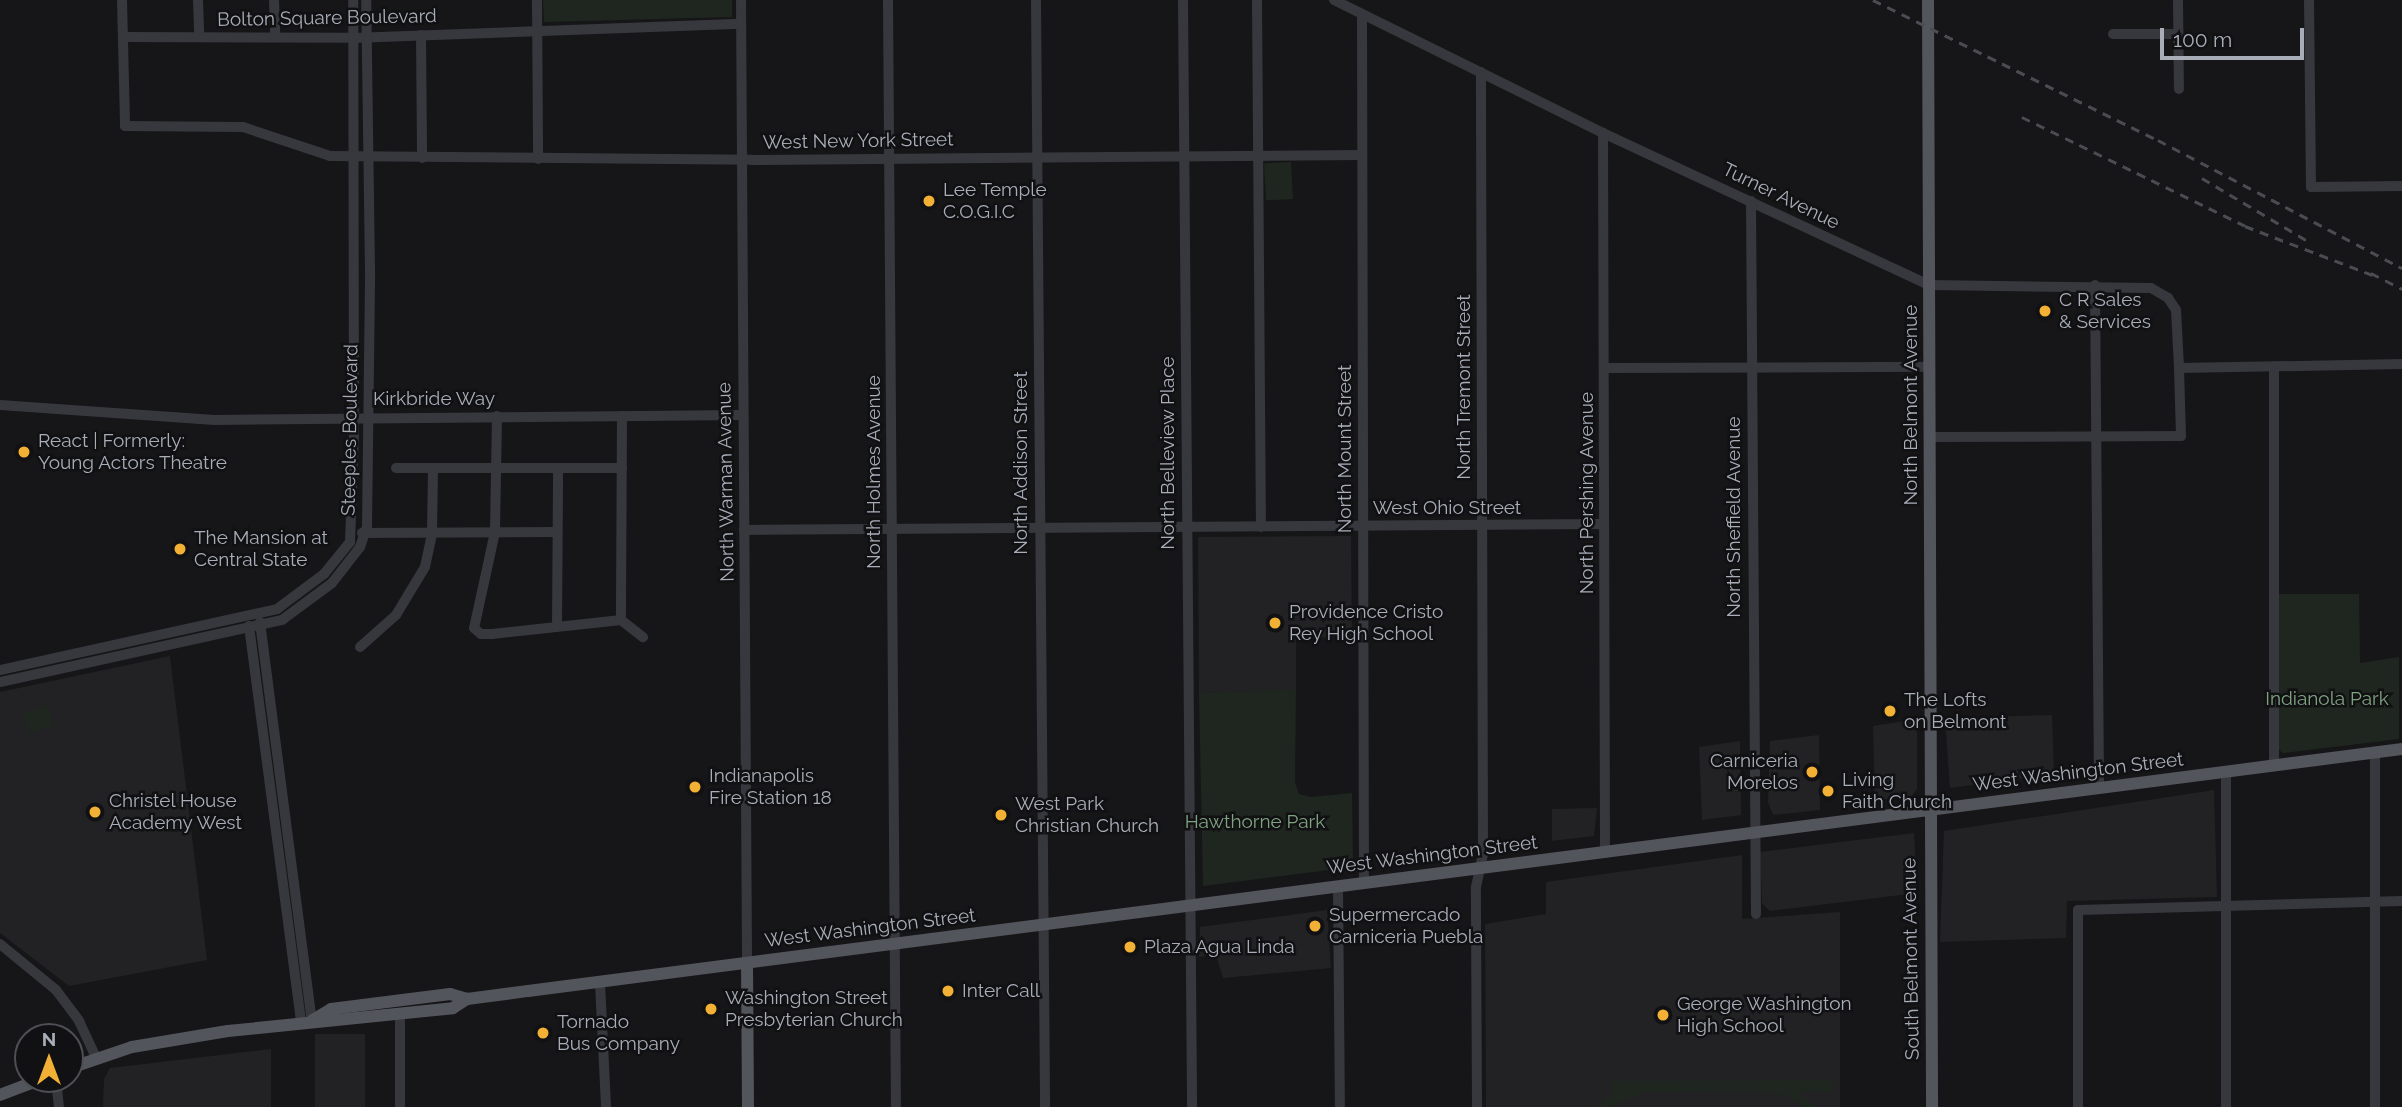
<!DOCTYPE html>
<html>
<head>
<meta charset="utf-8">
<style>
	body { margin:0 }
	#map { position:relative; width:2402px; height:1107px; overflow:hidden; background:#161618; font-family:Raleway,sans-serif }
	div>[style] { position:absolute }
	.built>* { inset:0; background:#222225; transform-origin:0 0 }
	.green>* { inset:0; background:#1e261f; transform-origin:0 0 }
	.minor>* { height:10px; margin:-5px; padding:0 5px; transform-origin:5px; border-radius:5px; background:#37383d }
	.major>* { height:12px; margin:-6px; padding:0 6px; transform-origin:6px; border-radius:6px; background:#53555c }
	.rail>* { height:2.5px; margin-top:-1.25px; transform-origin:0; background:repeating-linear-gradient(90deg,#4a4c52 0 9px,transparent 0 16px) }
	.dots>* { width:19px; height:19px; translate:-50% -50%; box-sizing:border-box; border:4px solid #111113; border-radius:50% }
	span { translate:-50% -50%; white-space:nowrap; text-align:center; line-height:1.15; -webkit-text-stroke:5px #111113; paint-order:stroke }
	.street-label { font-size:19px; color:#a8adb8 }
	.poi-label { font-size:19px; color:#a8adb8 }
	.left { translate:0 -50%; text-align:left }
	.right { translate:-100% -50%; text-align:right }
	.park-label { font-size:19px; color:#7fa381 }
	.north { position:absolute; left:14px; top:1023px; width:70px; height:70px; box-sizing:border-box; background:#111113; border:2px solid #4d4f55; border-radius:50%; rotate:0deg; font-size:19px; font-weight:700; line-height:28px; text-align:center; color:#a8adb8 }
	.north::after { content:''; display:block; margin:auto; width:24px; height:32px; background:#f2b134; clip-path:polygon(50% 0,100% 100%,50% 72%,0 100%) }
	.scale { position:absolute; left:2160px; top:28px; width:144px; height:32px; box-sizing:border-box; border:4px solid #a8adb8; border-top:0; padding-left:9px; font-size:21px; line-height:24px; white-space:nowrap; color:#a8adb8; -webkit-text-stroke:5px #111113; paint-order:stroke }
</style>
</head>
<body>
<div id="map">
	<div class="built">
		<i style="clip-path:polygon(1351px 536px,1352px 637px,1296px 638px,1296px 690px,1199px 693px,1198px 537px)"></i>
		<i style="clip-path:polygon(170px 656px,207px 960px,69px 986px,0 933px,0 692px)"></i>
		<i style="clip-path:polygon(2052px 715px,2054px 774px,1950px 788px,1945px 718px)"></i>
		<i style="clip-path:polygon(1912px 720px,1917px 725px,1917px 789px,1911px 797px,1875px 800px,1873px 726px)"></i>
		<i style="clip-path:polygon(1819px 735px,1820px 810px,1773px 815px,1768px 802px,1770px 741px)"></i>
		<i style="clip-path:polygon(1740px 741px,1741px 815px,1702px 820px,1699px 747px)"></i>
		<i style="clip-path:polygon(2214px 790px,2217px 897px,2067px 901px,2066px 938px,1940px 942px,1944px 831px)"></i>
		<i style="clip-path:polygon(1597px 808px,1594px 836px,1552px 841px,1552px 809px)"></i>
		<i style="clip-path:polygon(1914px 833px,1917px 893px,1770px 911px,1762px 903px,1760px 852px)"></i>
		<i style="clip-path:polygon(1742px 855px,1742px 919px,1840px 912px,1840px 1107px,1486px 1107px,1485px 924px,1546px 914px,1546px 882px)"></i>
		<i style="clip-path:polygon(1327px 910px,1331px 968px,1223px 978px,1216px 955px,1199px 957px,1200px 927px)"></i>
		<i style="left:365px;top:1034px;width:73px;height:50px;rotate:90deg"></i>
		<i style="clip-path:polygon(271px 1049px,271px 1107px,103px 1107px,104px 1079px,110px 1068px)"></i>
	</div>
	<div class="green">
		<i style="clip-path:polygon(543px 0,732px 0,732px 17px,544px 22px)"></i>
		<i style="left:1291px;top:162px;width:37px;height:27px;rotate:87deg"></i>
		<i style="clip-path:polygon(2278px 594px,2359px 594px,2360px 663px,2399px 657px,2399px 739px,2283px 753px,2279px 750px)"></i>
		<i style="clip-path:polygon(1277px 690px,1296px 690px,1295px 782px,1299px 794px,1311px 797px,1352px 793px,1353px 867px,1203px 886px,1199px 693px)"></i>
		<i style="left:48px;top:705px;width:21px;height:27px;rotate:73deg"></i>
		<i style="clip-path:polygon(1833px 1080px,1833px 1091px,1800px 1092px,1816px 1107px,1804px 1107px,1790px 1097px,1766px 1091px,1644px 1092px,1609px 1107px,1596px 1107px,1612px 1093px,1611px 1081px)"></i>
	</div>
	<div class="minor">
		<i style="left:122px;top:0;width:126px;rotate:88.6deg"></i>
		<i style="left:125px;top:126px;width:118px;rotate:0.5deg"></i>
		<i style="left:243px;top:127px;width:92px;rotate:18.4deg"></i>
		<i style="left:330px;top:156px;width:422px;rotate:0.5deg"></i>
		<i style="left:752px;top:160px;width:610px;rotate:-0.47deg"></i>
		<i style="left:198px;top:0;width:37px;rotate:88deg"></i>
		<i style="left:274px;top:0;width:37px;rotate:88deg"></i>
		<i style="left:537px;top:0;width:159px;rotate:89.6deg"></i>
		<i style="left:741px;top:0;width:964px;rotate:89.64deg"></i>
		<i style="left:888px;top:0;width:1107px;rotate:89.59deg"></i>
		<i style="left:1036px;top:0;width:1107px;rotate:89.53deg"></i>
		<i style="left:1183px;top:0;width:1107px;rotate:89.53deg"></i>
		<i style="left:1257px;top:0;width:527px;rotate:89.57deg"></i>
		<i style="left:1334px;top:0;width:300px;rotate:26.3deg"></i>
		<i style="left:1603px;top:133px;width:360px;rotate:25deg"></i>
		<i style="left:1929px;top:285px;width:222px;rotate:0.8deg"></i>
		<i style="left:2151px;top:288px;width:20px;rotate:30deg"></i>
		<i style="left:2168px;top:298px;width:14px;rotate:56deg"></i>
		<i style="left:2176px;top:310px;width:58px;rotate:87deg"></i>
		<i style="left:2178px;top:0;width:89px;rotate:89.4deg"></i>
		<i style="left:2309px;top:0;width:187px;rotate:89.4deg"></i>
		<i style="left:2311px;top:187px;width:91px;rotate:-0.6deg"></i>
		<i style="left:1362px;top:14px;width:869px;rotate:89.87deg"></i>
		<i style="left:2113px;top:34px;width:65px"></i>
		<i style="left:421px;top:35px;width:123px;rotate:89.5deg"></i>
		<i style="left:123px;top:37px;width:230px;rotate:0.2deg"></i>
		<i style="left:353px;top:38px;width:388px;rotate:-2.1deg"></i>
		<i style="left:1603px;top:133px;width:720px;rotate:89.84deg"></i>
		<i style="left:1751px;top:201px;width:713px;rotate:89.6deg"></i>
		<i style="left:2095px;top:285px;width:503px;rotate:89.54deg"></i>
		<i style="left:2274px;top:367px;width:399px;rotate:90deg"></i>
		<i style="left:1604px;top:368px;width:326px;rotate:-0.2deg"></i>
		<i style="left:0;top:405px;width:215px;rotate:4deg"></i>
		<i style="left:214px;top:420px;width:529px;rotate:-0.54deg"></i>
		<i style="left:497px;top:416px;width:116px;rotate:91deg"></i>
		<i style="left:495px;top:532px;width:98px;rotate:102.3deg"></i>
		<i style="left:474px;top:628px;width:9px;rotate:41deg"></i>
		<i style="left:481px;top:634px;width:11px"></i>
		<i style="left:492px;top:634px;width:130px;rotate:-6.2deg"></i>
		<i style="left:622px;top:416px;width:204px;rotate:90.3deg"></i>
		<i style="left:621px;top:620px;width:28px;rotate:38deg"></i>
		<i style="left:1930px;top:437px;width:251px;rotate:-0.2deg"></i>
		<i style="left:2181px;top:436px;width:68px;rotate:-91.7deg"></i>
		<i style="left:2179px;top:368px;width:223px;rotate:-1deg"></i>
		<i style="left:396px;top:468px;width:226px"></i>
		<i style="left:744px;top:530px;width:860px;rotate:-0.4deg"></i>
		<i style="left:362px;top:533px;width:195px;rotate:-0.3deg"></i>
		<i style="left:260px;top:622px;width:401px;rotate:82.6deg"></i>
		<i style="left:249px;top:626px;width:399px;rotate:82.5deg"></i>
		<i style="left:557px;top:627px;width:159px;rotate:-89.6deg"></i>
		<i style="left:360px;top:647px;width:48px;rotate:-41.6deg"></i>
		<i style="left:396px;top:615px;width:56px;rotate:-58.9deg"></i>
		<i style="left:425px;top:567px;width:35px;rotate:-78deg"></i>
		<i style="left:432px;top:533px;width:65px;rotate:-89.1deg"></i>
		<i style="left:0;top:670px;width:284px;rotate:-12.4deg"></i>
		<i style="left:277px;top:609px;width:59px;rotate:-36.7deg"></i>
		<i style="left:324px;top:574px;width:41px;rotate:-50.9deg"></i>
		<i style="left:350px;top:542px;width:107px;rotate:-87.9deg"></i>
		<i style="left:354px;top:435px;width:435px;rotate:-90.1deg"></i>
		<i style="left:0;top:682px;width:289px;rotate:-12.4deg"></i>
		<i style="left:282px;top:620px;width:62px;rotate:-36.5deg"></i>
		<i style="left:332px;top:583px;width:46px;rotate:-52.1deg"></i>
		<i style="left:360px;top:547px;width:21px;rotate:-71deg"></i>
		<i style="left:367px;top:527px;width:256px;rotate:-89.3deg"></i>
		<i style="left:370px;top:271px;width:271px;rotate:-90.8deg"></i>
		<i style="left:2375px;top:752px;width:355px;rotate:90deg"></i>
		<i style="left:2226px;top:772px;width:335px;rotate:90deg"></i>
		<i style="left:1338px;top:887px;width:220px;rotate:89.5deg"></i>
		<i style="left:0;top:944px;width:72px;rotate:39.4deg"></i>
		<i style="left:56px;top:990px;width:39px;rotate:53deg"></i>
		<i style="left:79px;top:1021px;width:40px;rotate:65deg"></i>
		<i style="left:600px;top:983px;width:124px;rotate:87.2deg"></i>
		<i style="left:400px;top:1015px;width:92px;rotate:90deg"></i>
		<i style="left:56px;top:1079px;width:28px;rotate:84deg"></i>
		<i style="left:1477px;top:1107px;width:220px;rotate:-90.3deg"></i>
		<i style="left:1476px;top:887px;width:35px;rotate:-78deg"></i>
		<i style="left:1483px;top:853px;width:781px;rotate:-90.15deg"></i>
		<i style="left:2078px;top:1107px;width:197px;rotate:-90deg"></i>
		<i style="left:2078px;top:910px;width:324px;rotate:-1.6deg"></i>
	</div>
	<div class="major">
		<i style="left:1928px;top:0;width:1107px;rotate:89.79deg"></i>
		<i style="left:747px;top:964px;width:143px;rotate:89.6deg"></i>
		<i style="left:313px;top:1020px;width:21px;rotate:-31deg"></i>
		<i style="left:331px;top:1009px;width:120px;rotate:-7.2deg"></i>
		<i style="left:450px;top:994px;width:18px;rotate:16deg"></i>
		<i style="left:70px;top:1068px;width:65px;rotate:-18.7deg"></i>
		<i style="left:132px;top:1047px;width:97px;rotate:-9.5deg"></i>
		<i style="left:228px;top:1031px;width:226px;rotate:-5.8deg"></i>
		<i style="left:453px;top:1008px;width:17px;rotate:-33deg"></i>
		<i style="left:467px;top:999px;width:62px;rotate:-7.5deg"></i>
		<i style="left:528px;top:991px;width:1890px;rotate:-7.36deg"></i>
		<i style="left:0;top:1095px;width:45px;rotate:-20.9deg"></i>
	</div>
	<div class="rail">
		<i style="left:1873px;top:0;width:318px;rotate:26.2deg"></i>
		<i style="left:2158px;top:140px;width:276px;rotate:27.7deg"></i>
		<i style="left:2022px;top:117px;width:248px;rotate:26deg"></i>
		<i style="left:2245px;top:226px;width:142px;rotate:21deg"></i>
		<i style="left:2202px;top:178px;width:127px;rotate:30.8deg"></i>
		<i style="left:2371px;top:273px;width:35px;rotate:27deg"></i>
	</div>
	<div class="dots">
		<i style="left:929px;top:201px;background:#f2b134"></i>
		<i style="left:2045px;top:311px;background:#f2b134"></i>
		<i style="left:24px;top:452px;background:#f2b134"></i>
		<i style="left:180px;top:549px;background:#f2b134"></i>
		<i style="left:1275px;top:623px;background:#f2b134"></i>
		<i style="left:1890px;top:711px;background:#f2b134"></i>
		<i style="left:1812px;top:772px;background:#f2b134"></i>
		<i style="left:695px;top:787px;background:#f2b134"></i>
		<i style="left:1828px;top:791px;background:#f2b134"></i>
		<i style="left:95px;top:812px;background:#f2b134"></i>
		<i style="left:1001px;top:815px;background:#f2b134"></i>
		<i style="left:1315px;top:926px;background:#f2b134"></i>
		<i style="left:1130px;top:947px;background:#f2b134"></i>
		<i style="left:948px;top:991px;background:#f2b134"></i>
		<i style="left:711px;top:1009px;background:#f2b134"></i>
		<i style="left:1663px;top:1015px;background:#f2b134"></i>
		<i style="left:543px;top:1033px;background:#f2b134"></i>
	</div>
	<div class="street-label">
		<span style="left:327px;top:18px;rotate:-1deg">Bolton Square Boulevard</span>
		<span style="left:858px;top:141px;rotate:-1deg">West New York Street</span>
		<span style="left:1781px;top:196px;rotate:26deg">Turner Avenue</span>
		<span style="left:1464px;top:387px;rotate:-90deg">North Tremont Street</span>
		<span style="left:434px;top:399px">Kirkbride Way</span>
		<span style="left:1911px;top:405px;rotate:-90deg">North Belmont Avenue</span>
		<span style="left:350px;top:430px;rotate:-89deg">Steeples Boulevard</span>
		<span style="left:1345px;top:449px;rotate:-90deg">North Mount Street</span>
		<span style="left:1168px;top:453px;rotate:-90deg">North Belleview Place</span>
		<span style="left:1021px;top:463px;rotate:-90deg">North Addison Street</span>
		<span style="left:874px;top:472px;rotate:-90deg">North Holmes Avenue</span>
		<span style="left:726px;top:482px;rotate:-91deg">North Warman Avenue</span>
		<span style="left:1587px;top:493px;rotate:-90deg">North Pershing Avenue</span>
		<span style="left:1447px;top:508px">West Ohio Street</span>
		<span style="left:1734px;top:517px;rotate:-90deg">North Sheffield Avenue</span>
		<span style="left:2078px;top:772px;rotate:-7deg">West Washington Street</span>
		<span style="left:1432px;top:855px;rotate:-7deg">West Washington Street</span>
		<span style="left:870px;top:928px;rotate:-7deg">West Washington Street</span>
		<span style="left:1911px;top:959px;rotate:-91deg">South Belmont Avenue</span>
	</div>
	<div class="poi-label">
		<span class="left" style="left:943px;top:201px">Lee Temple<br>C.O.G.I.C</span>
		<span class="left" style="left:2059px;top:311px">C R Sales<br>&amp; Services</span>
		<span class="left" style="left:38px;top:452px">React | Formerly:<br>Young Actors Theatre</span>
		<span class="left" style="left:194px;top:549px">The Mansion at<br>Central State</span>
		<span class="left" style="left:1289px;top:623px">Providence Cristo<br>Rey High School</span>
		<span class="left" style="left:1904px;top:711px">The Lofts<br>on Belmont</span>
		<span class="right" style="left:1798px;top:772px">Carniceria<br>Morelos</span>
		<span class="left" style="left:709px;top:787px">Indianapolis<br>Fire Station 18</span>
		<span class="left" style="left:1842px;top:791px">Living<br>Faith Church</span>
		<span class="left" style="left:109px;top:812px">Christel House<br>Academy West</span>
		<span class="left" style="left:1015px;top:815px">West Park<br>Christian Church</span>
		<span class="left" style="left:1329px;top:926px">Supermercado<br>Carniceria Puebla</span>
		<span class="left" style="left:1144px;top:947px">Plaza Agua Linda</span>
		<span class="left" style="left:962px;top:991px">Inter Call</span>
		<span class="left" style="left:725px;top:1009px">Washington Street<br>Presbyterian Church</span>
		<span class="left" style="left:1677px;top:1015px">George Washington<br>High School</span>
		<span class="left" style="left:557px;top:1033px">Tornado<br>Bus Company</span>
	</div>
	<div class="park-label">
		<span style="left:2327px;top:699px">Indianola Park</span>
		<span style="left:1255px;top:822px">Hawthorne Park</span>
	</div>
	<div class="north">N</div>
	<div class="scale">100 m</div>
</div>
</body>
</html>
